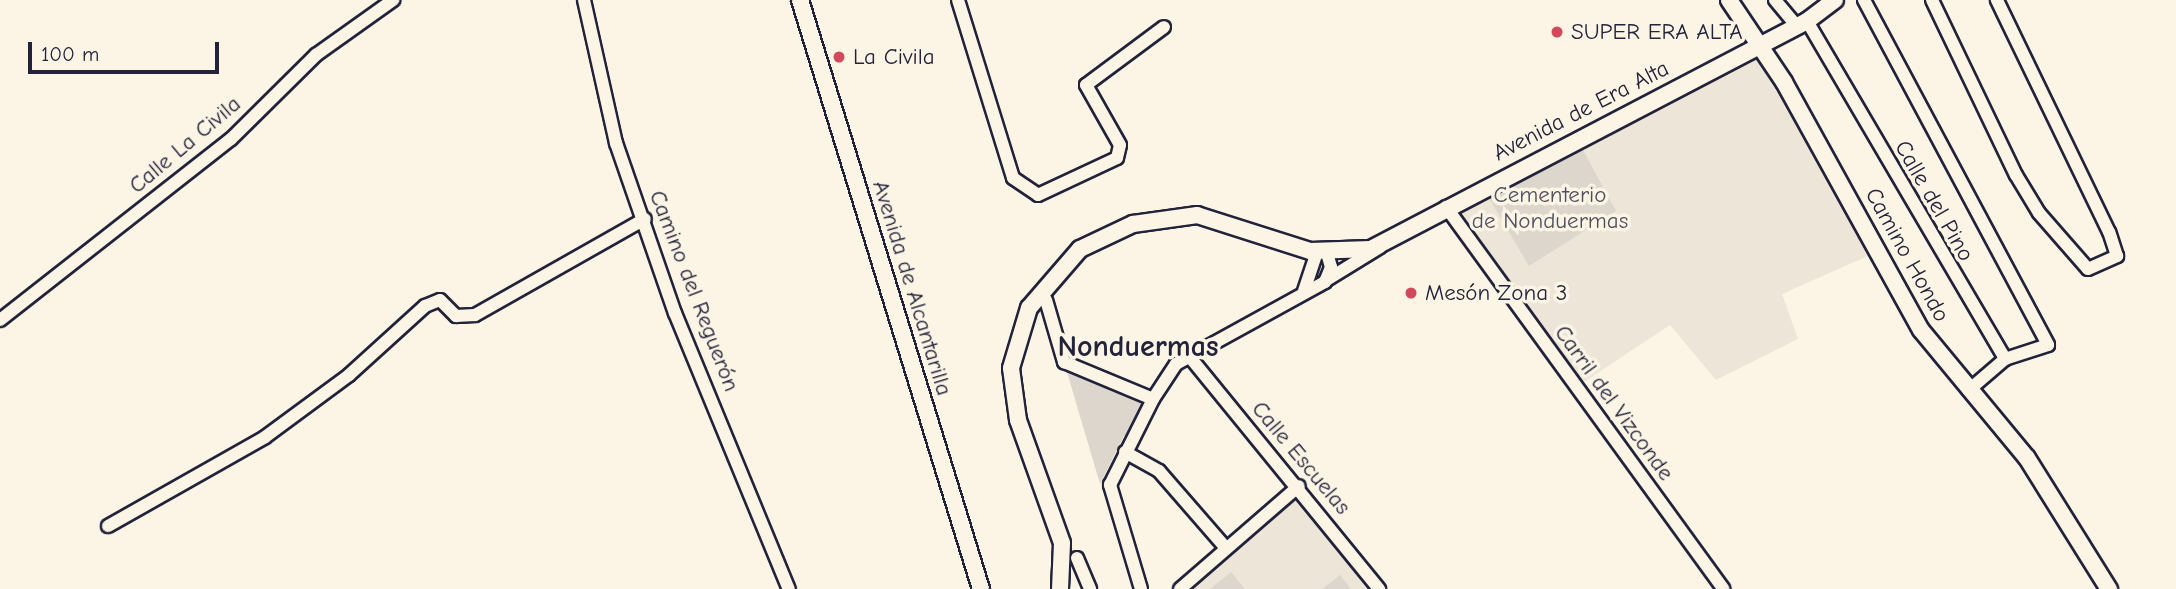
<!DOCTYPE html>
<html>
<head>
<meta charset="utf-8">
<style>
	body { margin:0 }
	#map { position:relative; width:2176px; height:589px; overflow:hidden; background:#fcf5e5; font-family:"Comic Neue",sans-serif }
	div>[style] { position:absolute }
	.built>* { inset:0; background:#ece5d8 }
	.green>* { inset:0; background:#dcd6cc }
	.roads { filter:drop-shadow(2px 0 #22223b) drop-shadow(-2px 0 #22223b) drop-shadow(0 2px #22223b) drop-shadow(0 -2px #22223b) }
	.minor>* { height:12px; margin:-6px; padding:0 6px; transform-origin:6px; border-radius:6px; background:#fcf5e5 }
	.major>* { height:16px; margin:-8px; padding:0 8px; transform-origin:8px; border-radius:8px; background:#fcf5e5 }
	.dots>* { width:19px; height:19px; translate:-50% -50%; box-sizing:border-box; border:4px solid #fcf5e5; border-radius:50% }
	span { translate:-50% -50%; white-space:nowrap; text-align:center; line-height:1.15; -webkit-text-stroke:7px #fcf5e5; paint-order:stroke }
	.poi-label { font-size:23px; color:#22223b }
	.left { translate:0 -50%; text-align:left }
	.street-label { font-size:23px; color:#22223b }
	.park-label { font-size:23px; color:#504f5f }
	.district-label { font-size:30px; color:#22223b; font-weight:700 }
	.scale { position:absolute; left:28px; top:42px; width:191px; height:32px; box-sizing:border-box; border:4px solid #22223b; border-top:0; padding-left:9px; font-size:21px; line-height:24px; white-space:nowrap; color:#22223b; -webkit-text-stroke:5px #fcf5e5; paint-order:stroke }
</style>
</head>
<body>
<div id="map">
	<div class="built">
		<i style="clip-path:polygon(1762px 45px,1879px 251px,1782px 294px,1798px 339px,1716px 380px,1670px 325px,1578px 386px,1449px 205px)"></i>
		<i style="clip-path:polygon(1298px 493px,1368px 589px,1188px 589px)"></i>
	</div>
	<div class="green">
		<i style="clip-path:polygon(1583px 150px,1616px 211px,1529px 266px,1489px 198px)"></i>
		<i style="clip-path:polygon(1064px 362px,1153px 399px,1134px 436px,1124px 436px,1100px 484px)"></i>
		<i style="clip-path:polygon(1231px 572px,1245px 589px,1210px 589px)"></i>
		<i style="clip-path:polygon(1340px 575px,1351px 589px,1322px 589px)"></i>
	</div>
	<div class="roads">
		<div class="minor">
			<i style="left:584px;top:0;width:147px;rotate:77.4deg"></i>
			<i style="left:616px;top:143px;width:180px;rotate:70.9deg"></i>
			<i style="left:675px;top:313px;width:299px;rotate:67.6deg"></i>
			<i style="left:958px;top:0;width:186px;rotate:72.8deg"></i>
			<i style="left:1013px;top:178px;width:30px;rotate:34deg"></i>
			<i style="left:1038px;top:195px;width:87px;rotate:-25.1deg"></i>
			<i style="left:1117px;top:158px;width:13px;rotate:-77deg"></i>
			<i style="left:1120px;top:145px;width:69px;rotate:-119.5deg"></i>
			<i style="left:1086px;top:85px;width:97px;rotate:-36.6deg"></i>
			<i style="left:1775px;top:0;width:34px;rotate:50deg"></i>
			<i style="left:1864px;top:0;width:391px;rotate:61.9deg"></i>
			<i style="left:2048px;top:345px;width:45px;rotate:162deg"></i>
			<i style="left:1932px;top:0;width:194px;rotate:64.4deg"></i>
			<i style="left:2016px;top:175px;width:44px;rotate:58.8deg"></i>
			<i style="left:2039px;top:213px;width:74px;rotate:48.8deg"></i>
			<i style="left:2088px;top:269px;width:32px;rotate:-24deg"></i>
			<i style="left:2117px;top:256px;width:25px;rotate:-108deg"></i>
			<i style="left:2109px;top:232px;width:258px;rotate:-115.8deg"></i>
			<i style="left:1807px;top:21px;width:392px;rotate:59.6deg"></i>
			<i style="left:2005px;top:359px;width:48px;rotate:139.3deg"></i>
			<i style="left:1446px;top:207px;width:472px;rotate:54deg"></i>
			<i style="left:1325px;top:281px;width:65px;rotate:-31.7deg"></i>
			<i style="left:1304px;top:291px;width:41px;rotate:-71.6deg"></i>
			<i style="left:1046px;top:300px;width:65px;rotate:73.8deg"></i>
			<i style="left:1064px;top:362px;width:96px;rotate:22.6deg"></i>
			<i style="left:0;top:320px;width:293px;rotate:-38.1deg"></i>
			<i style="left:231px;top:139px;width:120px;rotate:-44.7deg"></i>
			<i style="left:316px;top:55px;width:95px;rotate:-35.5deg"></i>
			<i style="left:1189px;top:356px;width:301px;rotate:50.8deg"></i>
			<i style="left:1125px;top:452px;width:39px;rotate:29deg"></i>
			<i style="left:1159px;top:471px;width:102px;rotate:49deg"></i>
			<i style="left:108px;top:526px;width:180px;rotate:-29.5deg"></i>
			<i style="left:265px;top:437px;width:104px;rotate:-36.4deg"></i>
			<i style="left:349px;top:375px;width:103px;rotate:-42.2deg"></i>
			<i style="left:425px;top:306px;width:16px;rotate:-22deg"></i>
			<i style="left:440px;top:300px;width:23px;rotate:45deg"></i>
			<i style="left:456px;top:316px;width:19px;rotate:-3deg"></i>
			<i style="left:475px;top:315px;width:195px;rotate:-29.5deg"></i>
			<i style="left:1077px;top:558px;width:34px;rotate:67deg"></i>
			<i style="left:1141px;top:589px;width:109px;rotate:-106.6deg"></i>
			<i style="left:1110px;top:485px;width:96px;rotate:-63.4deg"></i>
			<i style="left:1153px;top:399px;width:42px;rotate:-56.7deg"></i>
			<i style="left:1176px;top:364px;width:170px;rotate:-28.8deg"></i>
			<i style="left:1325px;top:282px;width:16px;rotate:-68deg"></i>
			<i style="left:1331px;top:267px;width:15px;rotate:-106deg"></i>
			<i style="left:1180px;top:589px;width:157px;rotate:-40.9deg"></i>
		</div>
		<div class="major">
			<i style="left:800px;top:0;width:616px;rotate:72.92deg"></i>
			<i style="left:1729px;top:0;width:99px;rotate:56.1deg"></i>
			<i style="left:1784px;top:82px;width:283px;rotate:61.1deg"></i>
			<i style="left:1921px;top:330px;width:166px;rotate:50.4deg"></i>
			<i style="left:2027px;top:458px;width:155px;rotate:58deg"></i>
			<i style="left:1060px;top:589px;width:46px;rotate:-87.5deg"></i>
			<i style="left:1062px;top:543px;width:131px;rotate:-109.7deg"></i>
			<i style="left:1018px;top:420px;width:52px;rotate:-97.7deg"></i>
			<i style="left:1011px;top:368px;width:63px;rotate:-73.3deg"></i>
			<i style="left:1029px;top:308px;width:78px;rotate:-49.2deg"></i>
			<i style="left:1080px;top:249px;width:59px;rotate:-25.3deg"></i>
			<i style="left:1133px;top:224px;width:65px;rotate:-8deg"></i>
			<i style="left:1197px;top:215px;width:119px;rotate:17.7deg"></i>
			<i style="left:1310px;top:251px;width:61px;rotate:-1.9deg"></i>
			<i style="left:1371px;top:249px;width:492px;rotate:-27.6deg"></i>
			<i style="left:1807px;top:21px;width:35px;rotate:-37deg"></i>
		</div>
	</div>
	<div class="dots">
		<i style="left:1557px;top:32px;background:#d1495b"></i>
		<i style="left:839px;top:57px;background:#d1495b"></i>
		<i style="left:1411px;top:293px;background:#d1495b"></i>
	</div>
	<div class="poi-label">
		<span class="left" style="left:1571px;top:32px">SUPER ERA ALTA</span>
		<span class="left" style="left:853px;top:57px">La Civila</span>
		<span class="left" style="left:1425px;top:293px">Mesón Zona 3</span>
	</div>
	<div class="street-label">
		<span style="left:1581px;top:111px;rotate:-27deg">Avenida de Era Alta</span>
		<span style="left:185px;top:145px;rotate:-40deg">Calle La Civila</span>
		<span style="left:1934px;top:201px;rotate:60deg">Calle del Pino</span>
		<span style="left:1907px;top:255px;rotate:61deg">Camino Hondo</span>
		<span style="left:912px;top:288px;rotate:73deg">Avenida de Alcantarilla</span>
		<span style="left:694px;top:291px;rotate:69deg">Camino del Reguerón</span>
		<span style="left:1614px;top:403px;rotate:54deg">Carril del Vizconde</span>
		<span style="left:1301px;top:458px;rotate:50deg">Calle Escuelas</span>
	</div>
	<div class="park-label">
		<span style="left:1550px;top:208px">Cementerio<br>de Nonduermas</span>
	</div>
	<div class="district-label">
		<span style="left:1138px;top:347px">Nonduermas</span>
	</div>
	<div class="scale">100 m</div>
</div>
</body>
</html>
